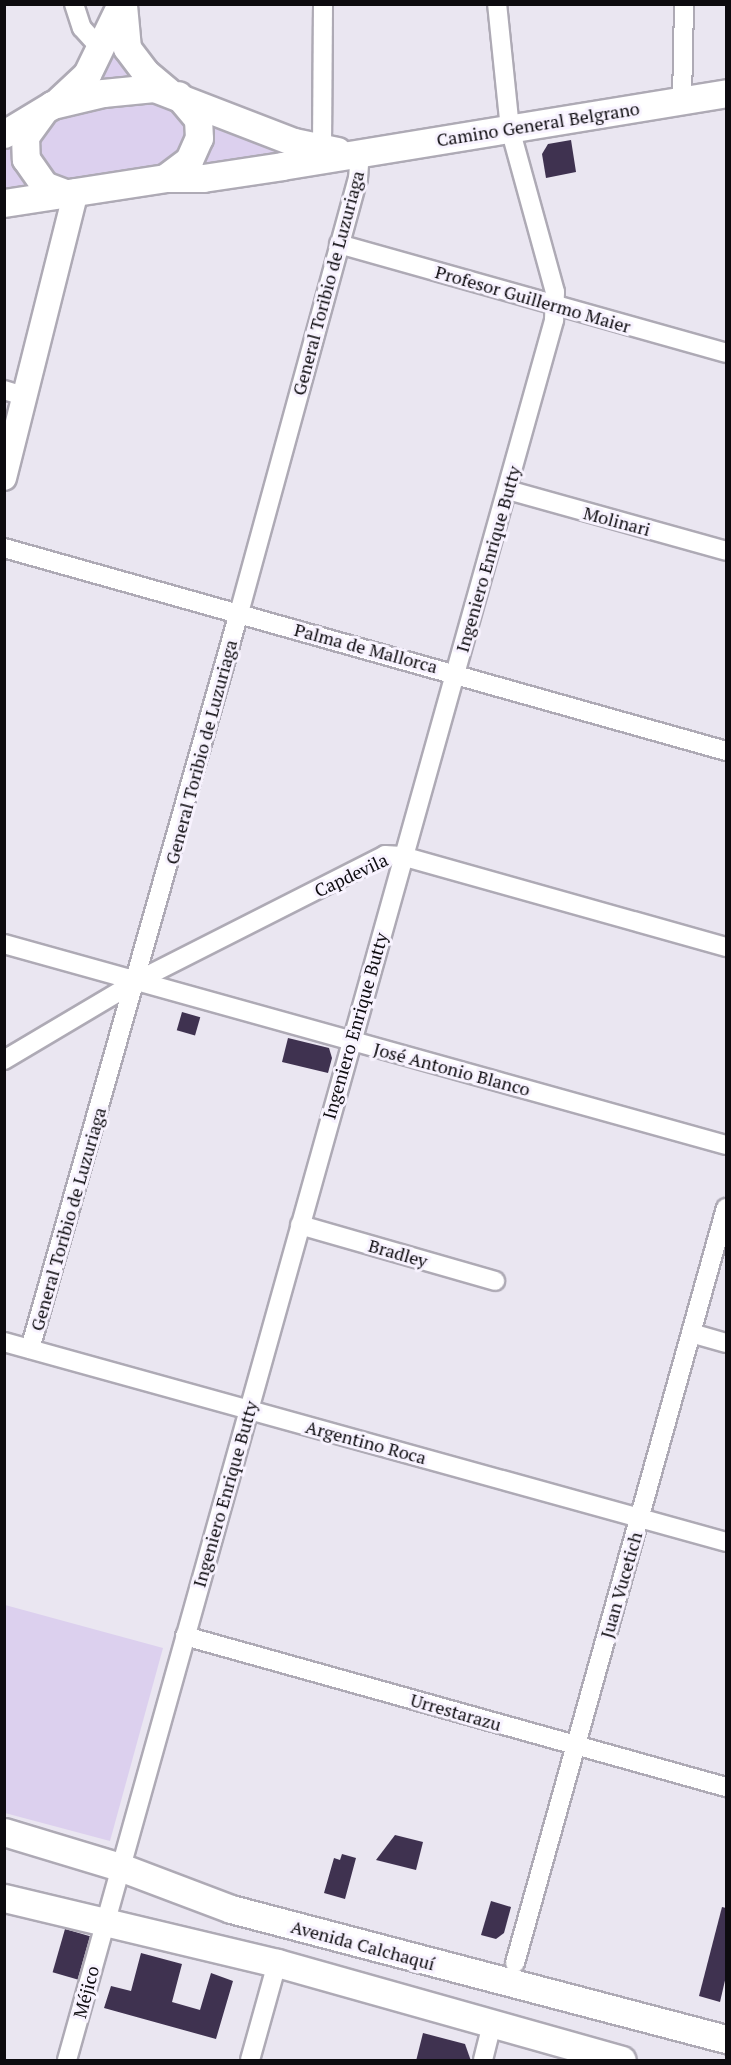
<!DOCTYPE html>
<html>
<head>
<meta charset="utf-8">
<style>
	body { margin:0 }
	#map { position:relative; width:731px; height:2065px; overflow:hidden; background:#eae6f1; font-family:"PT Serif",serif }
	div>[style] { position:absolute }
	.green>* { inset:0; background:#dcd0ee }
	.building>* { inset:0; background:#3f3250; transform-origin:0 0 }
	.roads { filter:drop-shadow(2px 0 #aeaab5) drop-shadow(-2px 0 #aeaab5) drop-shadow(0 2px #aeaab5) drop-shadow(0 -2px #aeaab5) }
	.street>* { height:18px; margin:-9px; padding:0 9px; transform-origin:9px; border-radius:9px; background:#fff }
	.secondary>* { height:24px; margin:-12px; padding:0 12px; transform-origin:12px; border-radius:12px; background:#fff }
	.primary>* { height:27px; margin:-13.5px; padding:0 13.5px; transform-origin:13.5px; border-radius:13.5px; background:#fff }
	span { translate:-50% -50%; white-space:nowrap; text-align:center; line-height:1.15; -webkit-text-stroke:6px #f8f3ff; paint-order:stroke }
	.street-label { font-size:18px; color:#0d0b0f }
	.frame { position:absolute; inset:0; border:6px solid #0d0b0f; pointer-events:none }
</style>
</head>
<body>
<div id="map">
	<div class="green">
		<i style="clip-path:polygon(118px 21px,145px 83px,87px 81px)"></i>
		<i style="clip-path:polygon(129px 97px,178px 103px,191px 134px,171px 165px,63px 184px,44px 176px,34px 133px,41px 122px)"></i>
		<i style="clip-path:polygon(204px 121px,290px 151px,196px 170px)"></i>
		<i style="clip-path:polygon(22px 131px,36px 189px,5px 193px,4px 141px)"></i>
		<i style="clip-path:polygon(5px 1605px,163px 1648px,110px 1841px,5px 1813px)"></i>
	</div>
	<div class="building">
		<i style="clip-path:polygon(571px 140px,576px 172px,546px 178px,542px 154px,548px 144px)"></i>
		<i style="left:182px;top:1012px;width:19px;height:19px;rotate:16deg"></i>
		<i style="clip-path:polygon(288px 1038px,329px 1048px,332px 1058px,328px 1073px,282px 1062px)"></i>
		<i style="clip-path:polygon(395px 1835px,423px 1842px,416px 1870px,376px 1860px)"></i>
		<i style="clip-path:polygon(342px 1854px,356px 1858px,345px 1899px,324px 1893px,334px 1858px,340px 1860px)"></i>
		<i style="clip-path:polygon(491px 1901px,511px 1907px,504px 1933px,496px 1939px,481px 1935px)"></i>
		<i style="clip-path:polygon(722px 1907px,726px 1908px,726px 1976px,720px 2002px,699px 1996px)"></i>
		<i style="left:65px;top:1929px;width:26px;height:45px;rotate:16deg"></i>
		<i style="clip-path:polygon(141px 1953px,182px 1964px,172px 2002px,200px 2010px,211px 1973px,233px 1981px,216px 2039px,104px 2008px,111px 1986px,131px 1991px)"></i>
		<i style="clip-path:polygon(423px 2033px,465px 2044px,471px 2061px,416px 2061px)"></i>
	</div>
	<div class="roads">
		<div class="street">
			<i style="left:74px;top:4px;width:25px;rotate:72deg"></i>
			<i style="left:82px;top:28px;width:27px;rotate:48deg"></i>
			<i style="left:682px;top:100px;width:96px;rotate:-88.8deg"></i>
			<i style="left:322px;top:148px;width:144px;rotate:-89.6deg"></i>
			<i style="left:339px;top:244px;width:402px;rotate:15.7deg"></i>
			<i style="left:4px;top:390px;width:21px;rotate:17deg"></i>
			<i style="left:508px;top:490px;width:226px;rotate:15.6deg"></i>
			<i style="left:4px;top:548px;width:750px;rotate:15.7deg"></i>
			<i style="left:4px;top:944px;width:749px;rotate:15.56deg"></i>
			<i style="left:4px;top:1060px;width:155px;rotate:-30.7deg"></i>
			<i style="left:137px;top:981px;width:278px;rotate:-26.9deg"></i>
			<i style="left:385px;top:855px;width:17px;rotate:3deg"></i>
			<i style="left:402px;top:856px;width:337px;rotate:15.7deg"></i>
			<i style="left:300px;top:1225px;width:203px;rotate:16deg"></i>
			<i style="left:691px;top:1333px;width:36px;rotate:16deg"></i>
			<i style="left:4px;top:1342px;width:749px;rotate:15.48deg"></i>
			<i style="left:30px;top:1349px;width:765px;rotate:-74.15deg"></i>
			<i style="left:239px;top:613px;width:450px;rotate:-74.7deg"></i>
			<i style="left:358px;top:179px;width:27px;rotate:-86deg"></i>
			<i style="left:185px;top:1636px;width:562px;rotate:15.6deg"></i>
			<i style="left:515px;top:1963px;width:784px;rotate:-74.39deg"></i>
			<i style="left:67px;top:2060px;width:1807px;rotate:-74.36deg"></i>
			<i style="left:554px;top:320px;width:28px;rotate:-88deg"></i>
			<i style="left:555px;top:292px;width:169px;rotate:-105.4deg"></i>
			<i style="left:510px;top:129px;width:126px;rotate:-95.9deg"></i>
			<i style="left:250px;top:2060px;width:101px;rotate:-74.4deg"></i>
			<i style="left:483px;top:2060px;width:36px;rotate:-76deg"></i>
		</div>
		<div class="secondary">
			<i style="left:4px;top:478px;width:296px;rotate:-75.9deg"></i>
		</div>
		<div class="primary">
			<i style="left:123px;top:5px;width:43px;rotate:84.7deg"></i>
			<i style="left:127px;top:48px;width:30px;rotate:53deg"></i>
			<i style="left:145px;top:72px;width:30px;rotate:40deg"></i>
			<i style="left:57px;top:102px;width:41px;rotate:-43deg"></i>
			<i style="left:87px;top:74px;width:78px;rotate:-64.1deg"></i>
			<i style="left:42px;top:113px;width:29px;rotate:126deg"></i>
			<i style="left:25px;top:136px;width:23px;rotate:88deg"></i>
			<i style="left:26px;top:159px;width:32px;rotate:55deg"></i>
			<i style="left:44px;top:185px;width:22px;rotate:21deg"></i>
			<i style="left:4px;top:134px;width:56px;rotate:-31.1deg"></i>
			<i style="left:52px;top:105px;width:52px;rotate:-13.2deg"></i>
			<i style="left:103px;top:93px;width:51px;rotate:-5.6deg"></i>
			<i style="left:154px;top:88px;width:150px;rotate:21.1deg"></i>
			<i style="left:294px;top:142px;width:44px;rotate:11.8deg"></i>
			<i style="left:165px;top:178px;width:30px;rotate:-37deg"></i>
			<i style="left:189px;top:160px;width:24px;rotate:-66deg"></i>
			<i style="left:199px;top:138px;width:19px;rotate:-93deg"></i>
			<i style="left:198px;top:119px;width:31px;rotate:-130deg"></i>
			<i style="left:4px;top:203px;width:163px;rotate:-8.8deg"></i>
			<i style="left:165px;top:178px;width:38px"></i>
			<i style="left:203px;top:178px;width:80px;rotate:-8.6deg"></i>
			<i style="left:282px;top:166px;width:450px;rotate:-9.3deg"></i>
			<i style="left:4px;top:1832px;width:121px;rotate:16.8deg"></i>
			<i style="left:120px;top:1867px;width:119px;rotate:20.7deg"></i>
			<i style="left:231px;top:1909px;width:512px;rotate:14.72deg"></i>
			<i style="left:4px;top:1898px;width:281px;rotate:13.4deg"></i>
			<i style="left:277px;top:1963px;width:358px;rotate:15.7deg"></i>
		</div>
	</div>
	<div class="street-label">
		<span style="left:538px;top:124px;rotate:-9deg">Camino General Belgrano</span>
		<span style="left:328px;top:283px;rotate:-75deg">General Toribio de Luzuriaga</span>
		<span style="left:533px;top:299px;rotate:16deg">Profesor Guillermo Maier</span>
		<span style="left:617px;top:521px;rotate:15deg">Molinari</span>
		<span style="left:488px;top:559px;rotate:-74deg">Ingeniero Enrique Butty</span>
		<span style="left:366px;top:648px;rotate:15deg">Palma de Mallorca</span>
		<span style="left:201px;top:752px;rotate:-75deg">General Toribio de Luzuriaga</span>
		<span style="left:351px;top:875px;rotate:-25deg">Capdevila</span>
		<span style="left:355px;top:1026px;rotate:-74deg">Ingeniero Enrique Butty</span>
		<span style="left:452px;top:1069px;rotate:15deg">José Antonio Blanco</span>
		<span style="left:68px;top:1219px;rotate:-74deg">General Toribio de Luzuriaga</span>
		<span style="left:398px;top:1253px;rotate:16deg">Bradley</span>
		<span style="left:366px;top:1442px;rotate:15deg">Argentino Roca</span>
		<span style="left:225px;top:1494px;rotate:-74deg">Ingeniero Enrique Butty</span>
		<span style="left:621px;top:1585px;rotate:-74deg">Juan Vucetich</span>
		<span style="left:456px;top:1712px;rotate:16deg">Urrestarazu</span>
		<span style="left:363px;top:1945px;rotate:15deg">Avenida Calchaquí</span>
		<span style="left:86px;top:1992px;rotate:-75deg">Méjico</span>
	</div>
	<div class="frame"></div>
</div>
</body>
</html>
